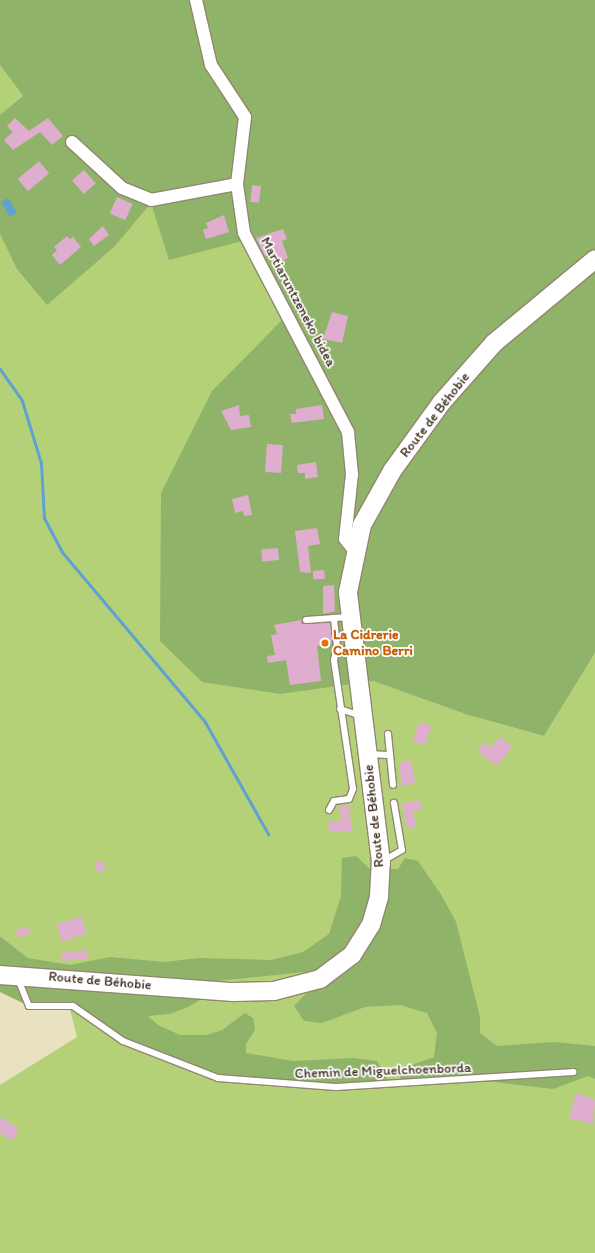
<!DOCTYPE html>
<html>
<head>
<meta charset="utf-8">
<style>
	body { margin:0 }
	#map { position:relative; width:595px; height:1253px; overflow:hidden; background:#e9e2c1; font-family:Itim,sans-serif }
	div>[style] { position:absolute }
	.green>* { inset:0; background:#b4d178 }
	.forest>* { inset:0; background:#8fb368 }
	.water>* { inset:0; background:#5fa1d3; transform-origin:0 0 }
	.stream>* { height:3px; margin:-1.5px; padding:0 1.5px; transform-origin:1.5px; border-radius:1.5px; background:#5fa1d3 }
	.building>* { inset:0; background:#dfadce; transform-origin:0 0 }
	.roads { filter:drop-shadow(1px 0 #928670) drop-shadow(-1px 0 #928670) drop-shadow(0 1px #928670) drop-shadow(0 -1px #928670) }
	.service>* { height:6px; margin:-3px; padding:0 3px; transform-origin:3px; border-radius:3px; background:#fff }
	.minor>* { height:12px; margin:-6px; padding:0 6px; transform-origin:6px; border-radius:6px; background:#fff }
	.primary>* { height:18px; margin:-9px; padding:0 9px; transform-origin:9px; border-radius:9px; background:#fff }
	.dots>* { width:11px; height:11px; translate:-50% -50%; box-sizing:border-box; border:2px solid #fff; border-radius:50% }
	span { translate:-50% -50%; white-space:nowrap; text-align:center; line-height:1.15; -webkit-text-stroke:3.5px #fff; paint-order:stroke }
	.street-label { font-size:14px; color:#3b2a1e }
	.food-label { font-size:14px; color:#c56008; font-weight:700 }
	.left { translate:0 -50%; text-align:left }
</style>
</head>
<body>
<div id="map">
	<div class="green">
		<i style="clip-path:polygon(0 65px,23px 96px,288px 181px,373px 681px,468px 715px,544px 736px,595px 653px,595px 1253px,0 1253px,0 1085px,77px 1037px,64px 986px,0 936px)"></i>
	</div>
	<div class="forest">
		<i style="clip-path:polygon(0 0,595px 0,595px 653px,544px 736px,468px 715px,373px 681px,280px 694px,202px 682px,160px 641px,161px 493px,212px 391px,283px 319px,242px 241px,169px 260px,151px 203px,114px 247px,47px 305px,17px 269px,0 234px,0 115px,23px 96px,0 65px)"></i>
		<i style="clip-path:polygon(356px 856px,370px 869px,398px 869px,405px 858px,418px 861px,442px 896px,456px 922px,480px 1017px,480px 1033px,497px 1046px,554px 1042px,595px 1046px,595px 1079px,588px 1076px,553px 1089px,494px 1082px,402px 1083px,398px 1070px,434px 1057px,437px 1033px,427px 1013px,400px 1005px,365px 1007px,322px 1023px,304px 1021px,294px 1006px,320px 979px,315px 971px,217px 981px,208px 995px,188px 1007px,170px 1014px,148px 1016px,158px 1025px,180px 1035px,207px 1035px,222px 1030px,245px 1013px,253px 1018px,255px 1030px,246px 1044px,246px 1053px,293px 1061px,353px 1058px,377px 1061px,387px 1079px,376px 1085px,336px 1087px,218px 1078px,123px 1041px,73px 1006px,29px 1006px,0 992px,0 936px,28px 958px,70px 965px,110px 957px,164px 962px,199px 958px,271px 960px,303px 952px,329px 934px,341px 896px,342px 858px)"></i>
	</div>
	<div class="water">
		<i style="left:8px;top:198px;width:17px;height:8px;rotate:59deg"></i>
	</div>
	<div class="stream">
		<i style="left:0;top:369px;width:39px;rotate:55deg"></i>
		<i style="left:22px;top:401px;width:65px;rotate:73deg"></i>
		<i style="left:41px;top:463px;width:55px;rotate:86.9deg"></i>
		<i style="left:44px;top:518px;width:38px;rotate:62deg"></i>
		<i style="left:62px;top:552px;width:222px;rotate:49.9deg"></i>
		<i style="left:205px;top:722px;width:129px;rotate:60.6deg"></i>
	</div>
	<div class="building">
		<i style="clip-path:polygon(15px 118px,29px 131px,48px 118px,63px 136px,52px 145px,40px 132px,13px 150px,4px 140px,13px 132px,7px 126px)"></i>
		<i style="left:39px;top:161px;width:16px;height:28px;rotate:50deg"></i>
		<i style="left:84px;top:170px;width:18px;height:16px;rotate:49deg"></i>
		<i style="left:252px;top:185px;width:9px;height:17px;rotate:6deg"></i>
		<i style="left:117px;top:197px;width:17px;height:18px;rotate:24deg"></i>
		<i style="clip-path:polygon(224px 215px,229px 232px,206px 239px,203px 230px,208px 228px,206px 223px)"></i>
		<i style="clip-path:polygon(103px 226px,109px 235px,94px 246px,89px 239px)"></i>
		<i style="clip-path:polygon(283px 229px,287px 239px,282px 241px,288px 258px,275px 263px,271px 254px,265px 256px,256px 238px)"></i>
		<i style="clip-path:polygon(67px 236px,70px 239px,73px 237px,81px 247px,60px 265px,52px 255px,57px 250px,54px 247px)"></i>
		<i style="clip-path:polygon(332px 312px,348px 316px,342px 343px,323px 339px)"></i>
		<i style="clip-path:polygon(239px 405px,240px 416px,249px 415px,251px 427px,231px 430px,221px 411px)"></i>
		<i style="clip-path:polygon(322px 405px,324px 419px,292px 423px,290px 414px,296px 414px,296px 409px)"></i>
		<i style="left:267px;top:444px;width:16px;height:28px;rotate:4deg"></i>
		<i style="clip-path:polygon(316px 462px,318px 477px,305px 479px,305px 473px,298px 473px,297px 465px)"></i>
		<i style="clip-path:polygon(248px 495px,252px 515px,244px 516px,243px 511px,235px 513px,232px 499px)"></i>
		<i style="clip-path:polygon(317px 528px,320px 544px,308px 546px,311px 573px,300px 572px,295px 531px)"></i>
		<i style="left:278px;top:548px;width:12px;height:17px;rotate:85deg"></i>
		<i style="clip-path:polygon(324px 570px,325px 579px,313px 579px,313px 571px)"></i>
		<i style="clip-path:polygon(334px 585px,335px 611px,323px 614px,323px 586px)"></i>
		<i style="clip-path:polygon(301px 620px,301px 624px,330px 623px,332px 640px,329px 644px,317px 646px,321px 681px,290px 685px,286px 660px,268px 663px,267px 656px,275px 655px,271px 635px,277px 634px,274px 625px)"></i>
		<i style="left:419px;top:722px;width:13px;height:20px;rotate:18deg"></i>
		<i style="clip-path:polygon(500px 737px,512px 746px,497px 766px,477px 751px,484px 742px,491px 748px)"></i>
		<i style="clip-path:polygon(411px 760px,415px 783px,402px 786px,399px 763px)"></i>
		<i style="clip-path:polygon(420px 800px,422px 809px,414px 810px,415px 827px,407px 828px,402px 804px)"></i>
		<i style="clip-path:polygon(349px 805px,352px 831px,329px 832px,328px 822px,341px 821px,340px 806px)"></i>
		<i style="left:103px;top:861px;width:10px;height:8px;rotate:79deg"></i>
		<i style="left:81px;top:916px;width:18px;height:26px;rotate:71deg"></i>
		<i style="left:28px;top:927px;width:7px;height:13px;rotate:74deg"></i>
		<i style="clip-path:polygon(88px 950px,88px 959px,61px 961px,61px 953px)"></i>
		<i style="clip-path:polygon(576px 1093px,595px 1100px,593px 1124px,569px 1118px)"></i>
		<i style="clip-path:polygon(0 1117px,19px 1129px,12px 1141px,0 1133px)"></i>
	</div>
	<div class="roads">
		<div class="service">
			<i style="left:306px;top:620px;width:28px;rotate:-4deg"></i>
			<i style="left:340px;top:709px;width:22px;rotate:18deg"></i>
			<i style="left:388px;top:734px;width:51px;rotate:84.4deg"></i>
			<i style="left:369px;top:754px;width:19px;rotate:3deg"></i>
			<i style="left:329px;top:810px;width:10px;rotate:-61deg"></i>
			<i style="left:334px;top:801px;width:15px;rotate:-8deg"></i>
			<i style="left:349px;top:799px;width:11px;rotate:-68deg"></i>
			<i style="left:353px;top:789px;width:130px;rotate:-98.4deg"></i>
			<i style="left:334px;top:660px;width:13px;rotate:-77deg"></i>
			<i style="left:337px;top:647px;width:29px;rotate:-96deg"></i>
			<i style="left:334px;top:618px;width:15px;rotate:-4deg"></i>
			<i style="left:383px;top:861px;width:22px;rotate:-30deg"></i>
			<i style="left:402px;top:850px;width:48px;rotate:-99.7deg"></i>
			<i style="left:18px;top:979px;width:29px;rotate:68deg"></i>
			<i style="left:29px;top:1006px;width:44px"></i>
			<i style="left:73px;top:1006px;width:61px;rotate:35deg"></i>
			<i style="left:123px;top:1041px;width:102px;rotate:21.3deg"></i>
			<i style="left:218px;top:1078px;width:118px;rotate:4.4deg"></i>
			<i style="left:336px;top:1087px;width:238px;rotate:-3.6deg"></i>
		</div>
		<div class="minor">
			<i style="left:196px;top:0;width:67px;rotate:77deg"></i>
			<i style="left:211px;top:65px;width:62px;rotate:56.8deg"></i>
			<i style="left:245px;top:117px;width:67px;rotate:96.8deg"></i>
			<i style="left:237px;top:184px;width:49px;rotate:81.9deg"></i>
			<i style="left:244px;top:233px;width:225px;rotate:62.4deg"></i>
			<i style="left:348px;top:432px;width:42px;rotate:84.6deg"></i>
			<i style="left:352px;top:474px;width:65px;rotate:96.1deg"></i>
			<i style="left:345px;top:539px;width:14px;rotate:51deg"></i>
			<i style="left:72px;top:142px;width:68px;rotate:42.6deg"></i>
			<i style="left:122px;top:188px;width:31px;rotate:22deg"></i>
			<i style="left:151px;top:200px;width:87px;rotate:-10.5deg"></i>
		</div>
		<div class="primary">
			<i style="left:0;top:975px;width:234px;rotate:4.2deg"></i>
			<i style="left:233px;top:992px;width:41px;rotate:-1.4deg"></i>
			<i style="left:274px;top:991px;width:48px;rotate:-14.6deg"></i>
			<i style="left:320px;top:979px;width:40px;rotate:-37deg"></i>
			<i style="left:352px;top:955px;width:36px;rotate:-58deg"></i>
			<i style="left:371px;top:925px;width:29px;rotate:-74deg"></i>
			<i style="left:379px;top:897px;width:35px;rotate:-87deg"></i>
			<i style="left:381px;top:862px;width:272px;rotate:-97deg"></i>
			<i style="left:348px;top:592px;width:68px;rotate:-78.2deg"></i>
			<i style="left:362px;top:525px;width:62px;rotate:-60.9deg"></i>
			<i style="left:392px;top:471px;width:85px;rotate:-54.1deg"></i>
			<i style="left:442px;top:402px;width:79px;rotate:-48.6deg"></i>
			<i style="left:494px;top:343px;width:131px;rotate:-39.7deg"></i>
		</div>
	</div>
	<div class="dots">
		<i style="left:325px;top:643px;background:#e8710a"></i>
	</div>
	<div class="street-label">
		<span style="left:298px;top:302px;rotate:62deg">Martiaruntzeneko bidea</span>
		<span style="left:435px;top:415px;rotate:-52deg">Route de Béhobie</span>
		<span style="left:374px;top:816px;rotate:-96deg">Route de Béhobie</span>
		<span style="left:100px;top:981px;rotate:5deg">Route de Béhobie</span>
		<span style="left:383px;top:1071px;rotate:-2deg">Chemin de Miguelchoenborda</span>
	</div>
	<div class="food-label">
		<span class="left" style="left:333px;top:643px">La Cidrerie<br>Camino Berri</span>
	</div>
</div>
</body>
</html>
